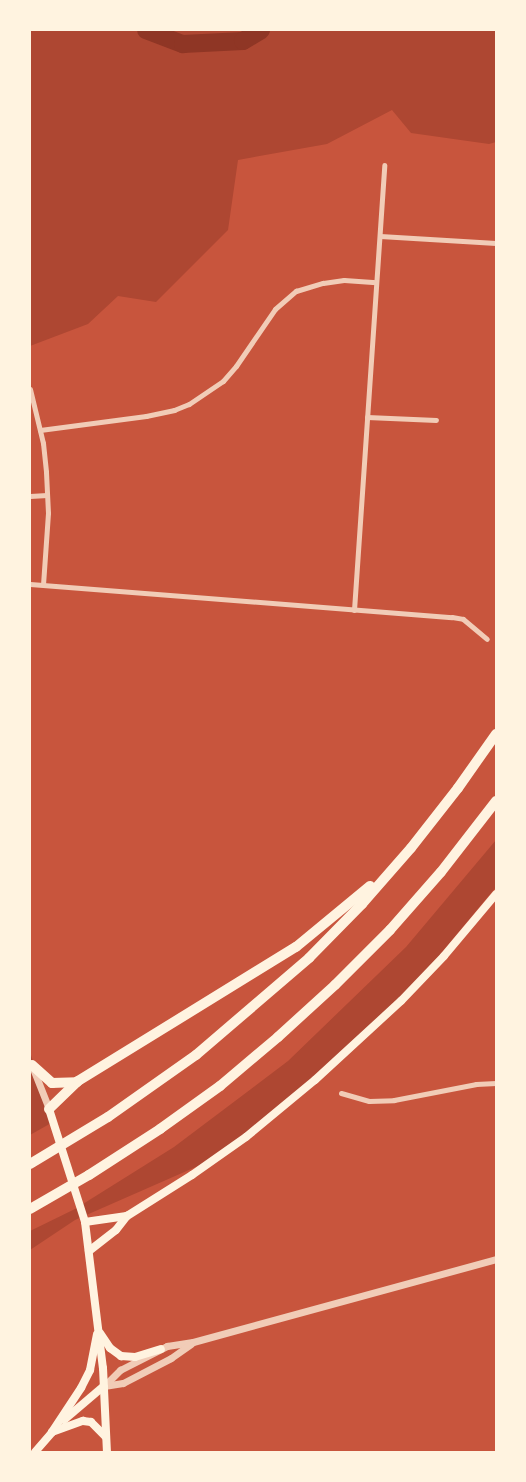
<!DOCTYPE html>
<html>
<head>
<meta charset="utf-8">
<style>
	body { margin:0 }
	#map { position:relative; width:526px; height:1482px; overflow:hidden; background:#c8553d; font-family:"PT Sans Narrow",sans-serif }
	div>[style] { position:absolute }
	.green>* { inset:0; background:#ae4732 }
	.river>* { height:18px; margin:-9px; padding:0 9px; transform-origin:9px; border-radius:9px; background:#8f3625 }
	.minor>* { height:5px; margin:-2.5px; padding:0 2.5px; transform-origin:2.5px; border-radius:2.5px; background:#f1ccb7 }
	.tertiary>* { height:7px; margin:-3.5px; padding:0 3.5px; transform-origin:3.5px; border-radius:3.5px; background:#f1ccb7 }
	.secondary>* { height:8px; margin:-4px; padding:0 4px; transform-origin:4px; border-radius:4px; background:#fff3e0 }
	.motorway>* { height:10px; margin:-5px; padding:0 5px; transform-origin:5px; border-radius:5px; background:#fff3e0 }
	span { translate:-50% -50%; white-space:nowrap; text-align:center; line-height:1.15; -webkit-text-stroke:4px #fff3e0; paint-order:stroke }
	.frame { position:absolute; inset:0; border:31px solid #fff3e0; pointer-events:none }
</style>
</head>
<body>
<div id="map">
	<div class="green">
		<i style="clip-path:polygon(30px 30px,496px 30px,496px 142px,489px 144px,411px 133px,392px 110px,327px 144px,238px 160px,228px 230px,156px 302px,118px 296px,88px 324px,30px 346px)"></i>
		<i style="clip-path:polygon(496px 840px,496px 887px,399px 1004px,223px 1155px,75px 1220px,30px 1250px,30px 1231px,75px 1209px,174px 1147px,288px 1061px,406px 947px)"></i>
		<i style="clip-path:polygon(30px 1052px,53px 1122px,30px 1135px)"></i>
	</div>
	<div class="river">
		<i style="left:146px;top:30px;width:40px;rotate:21deg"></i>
		<i style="left:183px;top:44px;width:60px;rotate:-2.9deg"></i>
		<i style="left:243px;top:41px;width:21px;rotate:-31deg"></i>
	</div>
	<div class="minor">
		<i style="left:380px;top:236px;width:116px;rotate:3.5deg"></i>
		<i style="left:30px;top:389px;width:56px;rotate:76.5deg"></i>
		<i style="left:43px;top:443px;width:29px;rotate:84deg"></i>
		<i style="left:46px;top:472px;width:41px;rotate:87.2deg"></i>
		<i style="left:48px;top:513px;width:71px;rotate:94deg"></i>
		<i style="left:367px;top:417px;width:69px;rotate:2.5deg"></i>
		<i style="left:40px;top:430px;width:107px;rotate:-7.5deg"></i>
		<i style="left:146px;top:416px;width:29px;rotate:-12deg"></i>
		<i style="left:174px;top:410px;width:16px;rotate:-22deg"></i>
		<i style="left:189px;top:404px;width:41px;rotate:-34.1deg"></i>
		<i style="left:223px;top:381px;width:20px;rotate:-49deg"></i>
		<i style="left:236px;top:366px;width:69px;rotate:-55.6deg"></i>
		<i style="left:275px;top:309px;width:28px;rotate:-41deg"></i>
		<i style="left:296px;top:291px;width:28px;rotate:-17deg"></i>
		<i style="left:323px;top:283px;width:21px;rotate:-8deg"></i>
		<i style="left:344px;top:280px;width:32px;rotate:4deg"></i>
		<i style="left:30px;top:496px;width:17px;rotate:-3deg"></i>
		<i style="left:30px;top:584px;width:423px;rotate:4.5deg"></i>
		<i style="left:452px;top:617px;width:11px;rotate:10deg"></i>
		<i style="left:463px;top:619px;width:31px;rotate:40deg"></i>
		<i style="left:354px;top:610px;width:446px;rotate:-86.1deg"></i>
		<i style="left:341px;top:1093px;width:29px;rotate:16deg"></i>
		<i style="left:369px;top:1101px;width:25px;rotate:-2deg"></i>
		<i style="left:394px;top:1100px;width:84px;rotate:-11deg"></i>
		<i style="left:476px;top:1084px;width:20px;rotate:-3deg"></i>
	</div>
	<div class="tertiary">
		<i style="left:32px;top:1066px;width:46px;rotate:68.4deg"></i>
		<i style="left:104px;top:1386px;width:23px;rotate:-45deg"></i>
		<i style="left:120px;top:1370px;width:53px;rotate:-27.1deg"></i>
		<i style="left:167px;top:1346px;width:26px;rotate:-9deg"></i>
		<i style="left:193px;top:1342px;width:314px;rotate:-15.3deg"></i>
		<i style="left:104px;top:1386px;width:19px;rotate:-9deg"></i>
		<i style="left:123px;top:1383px;width:54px;rotate:-27.5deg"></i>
		<i style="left:171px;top:1358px;width:24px;rotate:-35deg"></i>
	</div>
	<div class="secondary">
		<i style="left:49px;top:1109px;width:119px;rotate:72.3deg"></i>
		<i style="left:85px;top:1222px;width:147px;rotate:83deg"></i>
		<i style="left:103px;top:1368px;width:84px;rotate:87.3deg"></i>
		<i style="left:85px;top:1222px;width:42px;rotate:-8.1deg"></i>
		<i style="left:89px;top:1251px;width:34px;rotate:-38deg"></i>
		<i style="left:116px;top:1230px;width:18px;rotate:-52deg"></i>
		<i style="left:127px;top:1216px;width:77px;rotate:-32.2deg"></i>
		<i style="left:192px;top:1175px;width:66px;rotate:-35.1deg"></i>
		<i style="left:246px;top:1137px;width:89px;rotate:-39.6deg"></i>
		<i style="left:315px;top:1080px;width:117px;rotate:-42.6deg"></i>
		<i style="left:401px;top:1001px;width:62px;rotate:-46.3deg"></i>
		<i style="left:444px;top:956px;width:81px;rotate:-50deg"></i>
		<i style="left:100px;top:1333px;width:18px;rotate:56deg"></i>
		<i style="left:110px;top:1348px;width:14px;rotate:36deg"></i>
		<i style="left:121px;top:1356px;width:14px;rotate:4deg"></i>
		<i style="left:135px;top:1357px;width:27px;rotate:-17deg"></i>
		<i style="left:64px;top:1420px;width:52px;rotate:-40.4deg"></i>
		<i style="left:52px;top:1432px;width:53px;rotate:-56.6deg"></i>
		<i style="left:81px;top:1388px;width:20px;rotate:-63deg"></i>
		<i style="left:90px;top:1370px;width:36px;rotate:-79deg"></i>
		<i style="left:52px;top:1432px;width:33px;rotate:-20deg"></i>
		<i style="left:83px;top:1421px;width:8px;rotate:7deg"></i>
		<i style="left:91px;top:1422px;width:21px;rotate:45deg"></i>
		<i style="left:35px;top:1452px;width:29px;rotate:-49deg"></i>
	</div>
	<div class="motorway">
		<i style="left:32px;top:1065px;width:27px;rotate:42deg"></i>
		<i style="left:52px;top:1083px;width:25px;rotate:-2deg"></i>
		<i style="left:49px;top:1109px;width:40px;rotate:-44deg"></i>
		<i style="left:78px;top:1081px;width:256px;rotate:-31.6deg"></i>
		<i style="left:296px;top:947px;width:96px;rotate:-39.5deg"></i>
		<i style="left:30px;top:1164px;width:91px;rotate:-31.1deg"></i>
		<i style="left:108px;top:1117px;width:108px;rotate:-35.2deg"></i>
		<i style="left:196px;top:1055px;width:149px;rotate:-40.6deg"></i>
		<i style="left:309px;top:958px;width:76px;rotate:-45.5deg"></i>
		<i style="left:362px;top:904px;width:74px;rotate:-48.8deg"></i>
		<i style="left:411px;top:848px;width:76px;rotate:-51.9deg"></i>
		<i style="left:458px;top:788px;width:66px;rotate:-54.9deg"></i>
		<i style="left:30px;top:1209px;width:68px;rotate:-30deg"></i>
		<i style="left:89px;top:1175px;width:85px;rotate:-32.9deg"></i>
		<i style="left:160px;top:1129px;width:74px;rotate:-35.6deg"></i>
		<i style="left:220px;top:1086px;width:76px;rotate:-40.2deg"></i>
		<i style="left:278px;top:1037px;width:77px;rotate:-42.4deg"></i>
		<i style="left:335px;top:985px;width:78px;rotate:-45deg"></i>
		<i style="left:390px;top:930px;width:77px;rotate:-48.7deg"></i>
		<i style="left:441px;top:872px;width:90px;rotate:-52.2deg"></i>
	</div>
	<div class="frame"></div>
</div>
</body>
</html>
